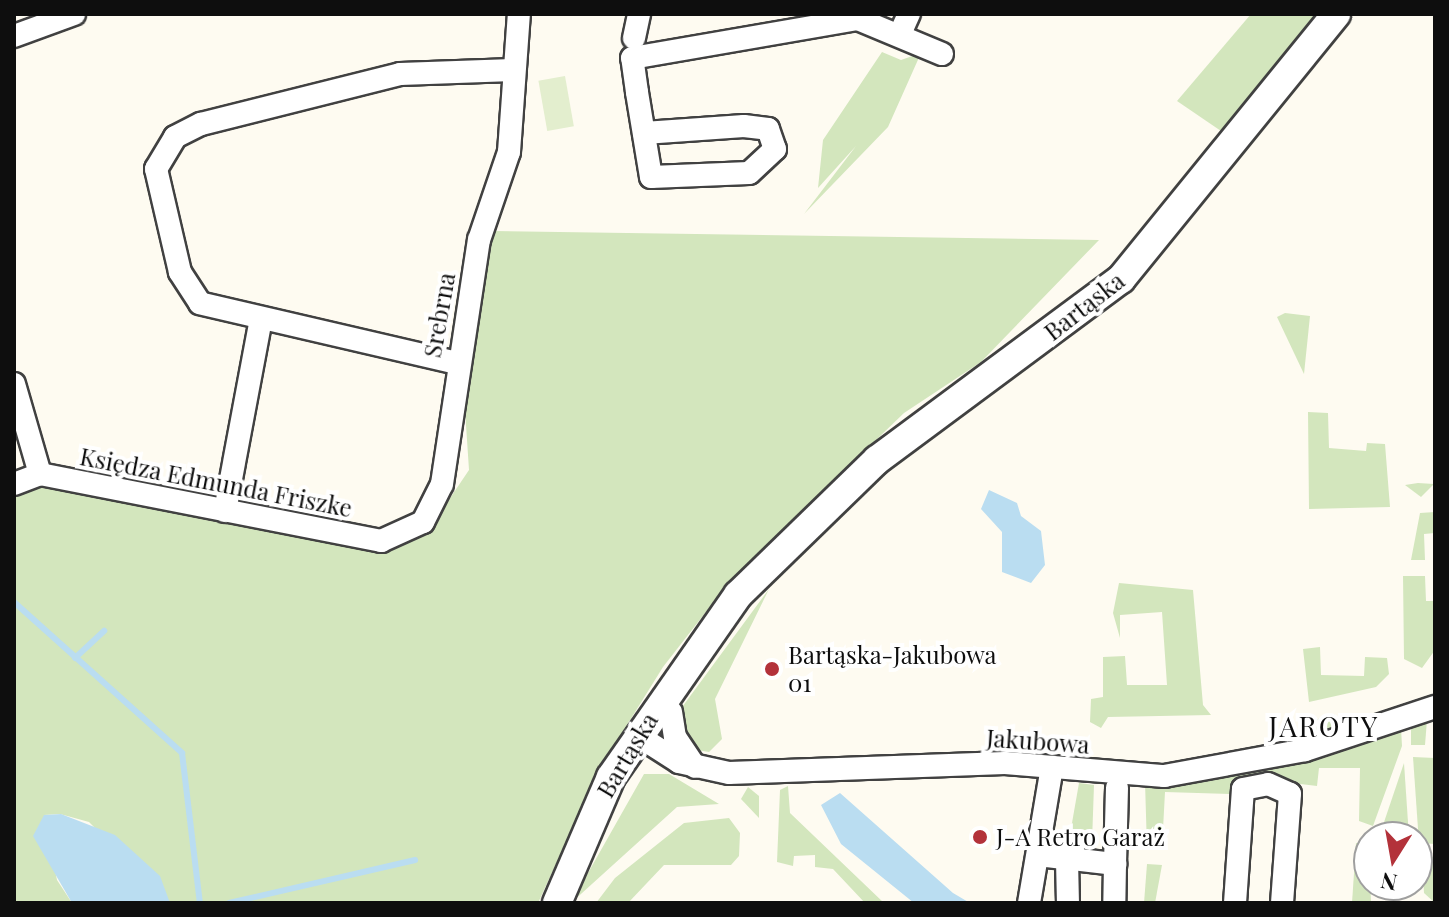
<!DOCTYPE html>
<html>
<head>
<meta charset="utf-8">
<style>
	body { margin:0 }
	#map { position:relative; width:1449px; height:917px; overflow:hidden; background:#fefbf1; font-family:"Playfair Display",serif }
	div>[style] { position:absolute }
	.green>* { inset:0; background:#d3e6bd }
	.pitch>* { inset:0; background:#e3eece; transform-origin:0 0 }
	.water>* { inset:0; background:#baddf1 }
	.stream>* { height:6px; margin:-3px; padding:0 3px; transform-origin:3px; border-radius:3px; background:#baddf1 }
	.roads { filter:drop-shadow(2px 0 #414141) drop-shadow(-2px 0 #414141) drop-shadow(0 2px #414141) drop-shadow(0 -2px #414141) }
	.minor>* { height:22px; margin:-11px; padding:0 11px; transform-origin:11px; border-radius:11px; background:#fff }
	.tertiary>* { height:28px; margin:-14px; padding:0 14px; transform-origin:14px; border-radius:14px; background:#fff }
	.dots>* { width:22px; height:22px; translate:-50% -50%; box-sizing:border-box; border:4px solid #fff; border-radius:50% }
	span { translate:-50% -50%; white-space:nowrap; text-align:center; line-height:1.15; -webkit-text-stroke:8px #fff; paint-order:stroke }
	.street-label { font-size:24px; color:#0e0e0e }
	.poi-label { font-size:24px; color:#0e0e0e }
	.left { translate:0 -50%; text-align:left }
	.quarter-label { font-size:28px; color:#0e0e0e; letter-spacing:2px }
	.frame { position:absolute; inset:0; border:16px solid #0e0e0e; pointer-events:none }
	.north { position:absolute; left:1353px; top:821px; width:80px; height:80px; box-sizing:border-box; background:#fff; border:2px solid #9f9f9f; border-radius:50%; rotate:191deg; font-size:22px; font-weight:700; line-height:32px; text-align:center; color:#0e0e0e }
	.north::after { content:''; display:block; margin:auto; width:28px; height:36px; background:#b3323a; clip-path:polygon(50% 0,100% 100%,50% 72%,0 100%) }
</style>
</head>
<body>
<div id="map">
	<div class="green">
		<i style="clip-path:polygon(1251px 14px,1317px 14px,1221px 131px,1177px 101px)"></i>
		<i style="clip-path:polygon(882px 52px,901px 60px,921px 53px,888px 127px,804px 214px,856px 146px,818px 188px,823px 140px)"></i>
		<i style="clip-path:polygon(493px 231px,1099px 240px,981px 362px,904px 413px,730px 581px,663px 667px,599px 770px,538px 903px,170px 903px,89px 822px,60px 814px,44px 815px,57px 880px,72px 903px,14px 903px,14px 498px,40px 482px,381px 541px,436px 519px,469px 470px,462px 365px)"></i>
		<i style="clip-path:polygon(1285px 313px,1310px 316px,1304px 374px,1277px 317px)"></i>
		<i style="clip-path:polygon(1308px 412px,1328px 413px,1329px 448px,1366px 451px,1367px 443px,1385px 444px,1390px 507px,1309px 509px)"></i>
		<i style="clip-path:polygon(1434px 484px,1421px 497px,1405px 485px,1418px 483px)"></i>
		<i style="clip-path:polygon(1435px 512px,1435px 533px,1424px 534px,1425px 560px,1411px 560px,1420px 513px)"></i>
		<i style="clip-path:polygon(1403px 576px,1425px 576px,1426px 601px,1435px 601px,1435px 650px,1422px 668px,1404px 659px)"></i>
		<i style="clip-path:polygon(1119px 583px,1193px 590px,1203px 705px,1211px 715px,1108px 717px,1101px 728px,1090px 722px,1091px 699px,1103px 697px,1103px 657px,1125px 656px,1127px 685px,1167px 685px,1162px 612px,1120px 615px,1120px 638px,1113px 613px)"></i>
		<i style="clip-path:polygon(769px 589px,715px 699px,722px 739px,709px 752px,697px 750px,677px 714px)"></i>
		<i style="clip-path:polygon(1320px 647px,1321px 675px,1364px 676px,1365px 657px,1387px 658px,1389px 674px,1376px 687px,1309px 702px,1303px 649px)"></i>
		<i style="clip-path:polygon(1334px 714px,1343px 726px,1301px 737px,1305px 723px)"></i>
		<i style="clip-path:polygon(1427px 720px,1425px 745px,1411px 745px,1411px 727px)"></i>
		<i style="clip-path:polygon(1401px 728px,1402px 746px,1373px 826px,1359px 821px,1360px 768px,1319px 768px,1317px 786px,1276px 781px,1230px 794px,1165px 792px,1162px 848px,1147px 849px,1145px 782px,1127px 779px)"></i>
		<i style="clip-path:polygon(1413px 757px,1435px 758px,1435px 844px,1419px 843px)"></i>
		<i style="clip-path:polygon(1404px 763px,1409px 837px,1399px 837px,1381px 831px)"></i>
		<i style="clip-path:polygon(644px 774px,669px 774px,719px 804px,677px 807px,571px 903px)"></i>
		<i style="clip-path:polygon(1079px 783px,1094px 785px,1092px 842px,1069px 840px)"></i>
		<i style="clip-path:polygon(788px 786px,790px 813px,884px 903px,865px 903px,833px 869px,815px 867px,815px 855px,794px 856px,793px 866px,777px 862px,780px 790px)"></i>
		<i style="clip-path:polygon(748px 787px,759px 796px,759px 818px,741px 799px)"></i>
		<i style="clip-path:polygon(729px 818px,740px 833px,739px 856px,731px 865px,664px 865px,628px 903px,596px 903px,615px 878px,684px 823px)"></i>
		<i style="clip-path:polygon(1356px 843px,1369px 844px,1371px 903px,1352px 903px)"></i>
		<i style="clip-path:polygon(1422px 856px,1435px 857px,1435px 903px,1424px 893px)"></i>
		<i style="clip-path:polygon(1147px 864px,1162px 865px,1155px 903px,1144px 903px)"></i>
	</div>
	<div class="pitch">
		<i style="left:565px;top:76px;width:51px;height:27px;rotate:80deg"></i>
	</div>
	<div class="water">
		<i style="clip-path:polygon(989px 490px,1017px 503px,1021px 516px,1041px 531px,1045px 565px,1031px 583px,1002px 572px,1002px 532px,981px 509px)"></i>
		<i style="clip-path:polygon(840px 793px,953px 893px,970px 903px,914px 903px,841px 844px,821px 805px)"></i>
		<i style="clip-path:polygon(61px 814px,115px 835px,160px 876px,170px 903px,72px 903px,33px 836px,44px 815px)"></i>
	</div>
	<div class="stream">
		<i style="left:14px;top:602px;width:226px;rotate:41.9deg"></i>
		<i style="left:182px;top:753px;width:151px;rotate:83.2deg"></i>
		<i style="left:75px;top:658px;width:40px;rotate:-43deg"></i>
		<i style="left:229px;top:903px;width:191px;rotate:-13deg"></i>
	</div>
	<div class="roads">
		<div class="minor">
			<i style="left:900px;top:34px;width:22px;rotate:-66deg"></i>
			<i style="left:14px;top:36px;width:64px;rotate:-20.1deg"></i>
			<i style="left:634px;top:38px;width:25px;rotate:-78deg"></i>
			<i style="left:644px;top:133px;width:100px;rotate:-4deg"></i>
			<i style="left:744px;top:126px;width:24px;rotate:7deg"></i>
			<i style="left:768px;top:129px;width:21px;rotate:71deg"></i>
			<i style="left:775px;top:149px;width:35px;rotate:137deg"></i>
			<i style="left:749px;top:173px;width:98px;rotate:177.7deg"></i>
			<i style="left:651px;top:177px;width:86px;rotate:-99.4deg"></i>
			<i style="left:637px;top:92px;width:34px;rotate:-98deg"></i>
			<i style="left:632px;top:58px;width:229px;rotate:-9.8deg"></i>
			<i style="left:858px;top:19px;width:91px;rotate:22.6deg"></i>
			<i style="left:457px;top:363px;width:264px;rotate:-166.9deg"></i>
			<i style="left:200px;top:303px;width:37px;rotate:-123deg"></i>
			<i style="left:180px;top:272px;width:106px;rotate:-103.1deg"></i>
			<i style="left:156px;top:169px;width:37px;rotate:-59deg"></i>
			<i style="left:175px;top:137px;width:29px;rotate:-27deg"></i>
			<i style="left:201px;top:124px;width:205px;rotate:-14.1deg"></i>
			<i style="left:400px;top:74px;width:113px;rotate:-2deg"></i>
			<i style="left:14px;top:384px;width:94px;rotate:73.9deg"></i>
			<i style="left:14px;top:484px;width:28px;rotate:-21deg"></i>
			<i style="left:40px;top:474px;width:348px;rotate:11.1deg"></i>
			<i style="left:381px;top:541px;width:46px;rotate:-24.3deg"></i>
			<i style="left:423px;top:522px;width:42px;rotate:-63.4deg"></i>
			<i style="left:442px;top:484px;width:247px;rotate:-81.4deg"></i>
			<i style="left:479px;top:240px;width:93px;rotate:-71.2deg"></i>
			<i style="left:509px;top:152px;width:138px;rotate:-85.9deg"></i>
			<i style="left:225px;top:511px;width:195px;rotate:-79.4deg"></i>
			<i style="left:671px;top:712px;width:25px;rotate:81deg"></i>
			<i style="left:675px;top:737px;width:36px;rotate:56deg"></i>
			<i style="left:637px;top:735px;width:50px;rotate:32.7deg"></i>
			<i style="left:679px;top:762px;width:51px;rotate:12.4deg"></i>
			<i style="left:729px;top:773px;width:276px;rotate:-2.1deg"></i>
			<i style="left:1005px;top:763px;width:160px;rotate:4.7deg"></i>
			<i style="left:1164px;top:776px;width:143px;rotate:-10.4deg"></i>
			<i style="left:1305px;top:750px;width:137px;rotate:-18.3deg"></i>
			<i style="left:1038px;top:855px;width:78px;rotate:6.7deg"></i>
			<i style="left:1115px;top:864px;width:39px;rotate:91deg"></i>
			<i style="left:1067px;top:860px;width:43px;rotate:88.7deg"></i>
			<i style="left:1115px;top:864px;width:76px;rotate:-88.5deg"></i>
			<i style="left:1029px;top:903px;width:138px;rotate:-80.4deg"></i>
			<i style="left:1235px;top:903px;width:114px;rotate:-86deg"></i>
			<i style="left:1243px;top:789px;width:25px;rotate:-11deg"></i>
			<i style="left:1268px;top:784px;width:24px;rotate:24deg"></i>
			<i style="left:1290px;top:794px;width:109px;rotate:94.2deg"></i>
		</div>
		<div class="tertiary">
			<i style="left:557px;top:903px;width:137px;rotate:-66.8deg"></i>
			<i style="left:611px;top:777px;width:222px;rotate:-55.1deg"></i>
			<i style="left:738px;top:595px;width:194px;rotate:-44.2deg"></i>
			<i style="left:877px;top:460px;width:304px;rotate:-36.6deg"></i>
			<i style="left:1121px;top:279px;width:341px;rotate:-50.9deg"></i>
		</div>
	</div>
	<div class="dots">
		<i style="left:772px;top:669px;background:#b3323a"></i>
		<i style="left:980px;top:837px;background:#b3323a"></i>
	</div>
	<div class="street-label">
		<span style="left:1084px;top:306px;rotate:-38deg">Bartąska</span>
		<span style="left:439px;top:315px;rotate:-80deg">Srebrna</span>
		<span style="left:216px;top:482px;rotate:11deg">Księdza Edmunda Friszke</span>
		<span style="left:1038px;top:741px;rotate:4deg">Jakubowa</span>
		<span style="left:627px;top:755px;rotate:-59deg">Bartąska</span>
	</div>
	<div class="poi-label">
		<span class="left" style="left:788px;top:669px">Bartąska-Jakubowa<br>01</span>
		<span class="left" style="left:996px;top:837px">J-A Retro Garaż</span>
	</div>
	<div class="quarter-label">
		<span style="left:1324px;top:726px">JAROTY</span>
	</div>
	<div class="frame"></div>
	<div class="north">N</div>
</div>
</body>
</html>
